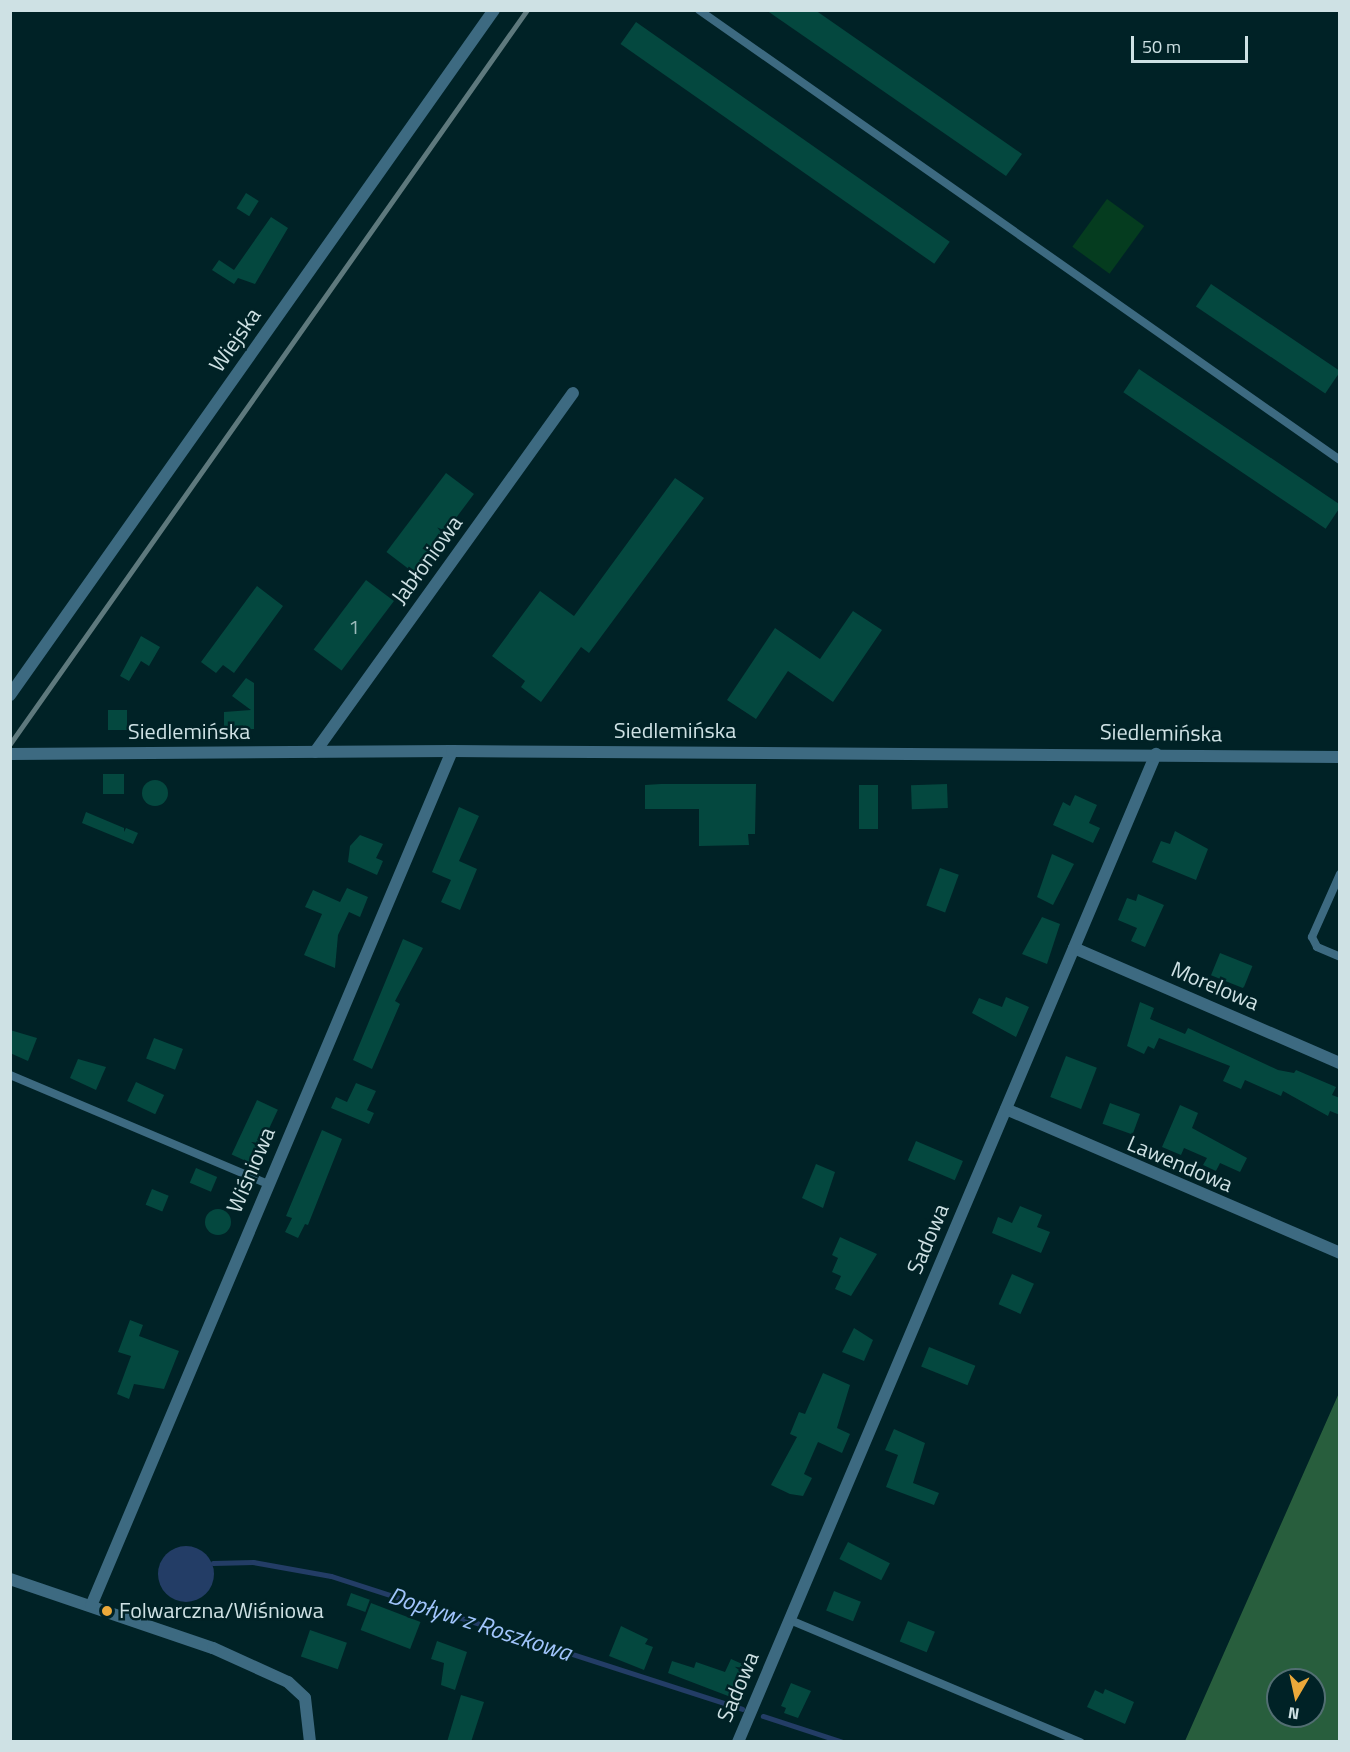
<!DOCTYPE html>
<html>
<head>
<meta charset="utf-8">
<style>
	body { margin:0 }
	#map { position:relative; width:1350px; height:1752px; overflow:hidden; background:#002226; font-family:"Titillium Web",sans-serif }
	div>[style] { position:absolute }
	.green>* { inset:0; background:#053c1f; transform-origin:0 0 }
	.forest>* { inset:0; background:#285e3d }
	.water>* { inset:0; background:#233d66 }
	.round { border-radius:50% }
	.stream>* { height:4.5px; margin:-2.25px; padding:0 2.25px; transform-origin:2.25px; border-radius:2.25px; background:#233d66 }
	.building>* { inset:0; background:#04483f; transform-origin:0 0 }
	.service>* { height:8px; margin:-4px; padding:0 4px; transform-origin:4px; border-radius:4px; background:#3d6a81 }
	.minor>* { height:12px; margin:-6px; padding:0 6px; transform-origin:6px; border-radius:6px; background:#3d6a81 }
	.tertiary>* { height:12px; margin:-6px; padding:0 6px; transform-origin:6px; border-radius:6px; background:#3d6a81 }
	.rail>* { height:4.5px; margin:-2.25px; padding:0 2.25px; transform-origin:2.25px; border-radius:2.25px; background:#5e797d }
	.dots>* { width:16px; height:16px; translate:-50% -50%; box-sizing:border-box; border:3px solid #002226; border-radius:50% }
	span { translate:-50% -50%; white-space:nowrap; text-align:center; line-height:1.15; -webkit-text-stroke:5px #002226; paint-order:stroke }
	.number-label { font-size:20px; color:#9cbbbb }
	.number-label span { -webkit-text-stroke-width:0 }
	.street-label { font-size:22px; color:#cee1e4 }
	.poi-label { font-size:22px; color:#cee1e4 }
	.left { translate:0 -50%; text-align:left }
	.water-label { font-size:24px; color:#a1c5fc; font-style:italic }
	.frame { position:absolute; inset:0; border:12px solid #cee1e4; pointer-events:none }
	.north { position:absolute; left:1266px; top:1668px; width:60px; height:60px; box-sizing:border-box; background:#002226; border:2px solid #526e72; border-radius:50%; rotate:189deg; font-size:16px; font-weight:700; line-height:24px; text-align:center; color:#cee1e4 }
	.north::after { content:''; display:block; margin:auto; width:21px; height:27px; background:#eca93a; clip-path:polygon(50% 0,100% 100%,50% 72%,0 100%) }
	.scale { position:absolute; left:1131px; top:36px; width:117px; height:27px; box-sizing:border-box; border:3px solid #cee1e4; border-top:0; padding-left:8px; font-size:18px; line-height:21px; white-space:nowrap; color:#cee1e4; -webkit-text-stroke:4px #002226; paint-order:stroke }
</style>
</head>
<body>
<div id="map">
	<div class="green">
		<i style="left:1107px;top:199px;width:46px;height:59px;rotate:36deg"></i>
	</div>
	<div class="forest">
		<i style="clip-path:polygon(evenodd,1339px 1393px,1339px 1741px,1185px 1741px,1339px 1393px,1278px 1680px,1314px 1680px,1314px 1716px,1278px 1716px,1278px 1680px)"></i>
	</div>
	<div class="water">
		<i class="round" style="left:158px;top:1546px;width:56px;height:56px"></i>
	</div>
	<div class="stream">
		<i style="left:213px;top:1563px;width:40px;rotate:-1.4deg"></i>
		<i style="left:253px;top:1562px;width:79px;rotate:10.2deg"></i>
		<i style="left:331px;top:1576px;width:432px;rotate:17.9deg"></i>
		<i style="left:763px;top:1716px;width:84px;rotate:18deg"></i>
	</div>
	<div class="building">
		<i style="clip-path:polygon(766px 10px,815px 10px,1022px 154px,1006px 176px)"></i>
		<i style="left:636px;top:22px;width:383px;height:27px;rotate:35deg"></i>
		<i style="left:246px;top:193px;width:15px;height:18px;rotate:32deg"></i>
		<i style="clip-path:polygon(271px 217px,288px 228px,255px 284px,238px 278px,234px 284px,212px 270px,219px 260px,234px 270px)"></i>
		<i style="left:1211px;top:284px;width:156px;height:27px;rotate:34deg"></i>
		<i style="left:1139px;top:369px;width:244px;height:28px;rotate:34deg"></i>
		<i style="left:446px;top:473px;width:35px;height:99px;rotate:37deg"></i>
		<i style="clip-path:polygon(675px 478px,704px 498px,589px 653px,581px 647px,541px 702px,521px 687px,525px 681px,492px 656px,540px 591px,574px 616px)"></i>
		<i style="left:366px;top:580px;width:35px;height:87px;rotate:37deg"></i>
		<i style="clip-path:polygon(257px 586px,283px 606px,234px 673px,223px 665px,216px 673px,201px 662px)"></i>
		<i style="clip-path:polygon(853px 611px,882px 630px,833px 702px,788px 671px,756px 719px,727px 700px,775px 628px,820px 659px)"></i>
		<i style="clip-path:polygon(141px 636px,160px 647px,149px 666px,141px 661px,129px 681px,120px 676px)"></i>
		<i style="clip-path:polygon(246px 678px,254px 683px,254px 729px,224px 730px,224px 712px,251px 710px,232px 696px)"></i>
		<i style="left:108px;top:710px;width:19px;height:20px"></i>
		<i style="left:103px;top:774px;width:21px;height:20px"></i>
		<i class="round" style="left:142px;top:780px;width:26px;height:26px"></i>
		<i style="clip-path:polygon(661px 784px,756px 784px,755px 834px,748px 834px,749px 845px,699px 846px,699px 809px,645px 809px,645px 785px)"></i>
		<i style="left:947px;top:784px;width:24px;height:36px;rotate:88deg"></i>
		<i style="left:859px;top:785px;width:19px;height:44px"></i>
		<i style="clip-path:polygon(1075px 795px,1097px 805px,1089px 823px,1100px 828px,1093px 843px,1053px 825px,1063px 802px,1070px 806px)"></i>
		<i style="clip-path:polygon(459px 807px,479px 816px,459px 861px,477px 869px,460px 910px,441px 902px,451px 880px,432px 872px)"></i>
		<i style="clip-path:polygon(86px 812px,124px 828px,124px 832px,126px 828px,138px 833px,133px 844px,82px 823px)"></i>
		<i style="clip-path:polygon(1175px 831px,1208px 849px,1196px 880px,1152px 862px,1161px 841px,1170px 844px)"></i>
		<i style="clip-path:polygon(360px 835px,383px 844px,376px 858px,383px 861px,377px 875px,348px 862px,350px 846px)"></i>
		<i style="clip-path:polygon(1052px 854px,1074px 864px,1053px 905px,1037px 897px)"></i>
		<i style="left:940px;top:868px;width:20px;height:40px;rotate:20deg"></i>
		<i style="clip-path:polygon(347px 888px,368px 897px,360px 917px,349px 912px,338px 935px,335px 968px,304px 955px,322px 914px,305px 907px,313px 890px,340px 902px)"></i>
		<i style="clip-path:polygon(1138px 894px,1164px 905px,1145px 947px,1131px 941px,1137px 928px,1118px 920px,1127px 898px,1136px 901px)"></i>
		<i style="clip-path:polygon(1042px 917px,1060px 924px,1047px 964px,1022px 954px)"></i>
		<i style="clip-path:polygon(403px 939px,423px 948px,395px 1001px,400px 1004px,372px 1069px,353px 1060px)"></i>
		<i style="left:1220px;top:953px;width:35px;height:24px;rotate:22deg"></i>
		<i style="clip-path:polygon(1006px 997px,1029px 1007px,1016px 1037px,972px 1013px,979px 998px,1002px 1007px)"></i>
		<i style="clip-path:polygon(1140px 1002px,1154px 1008px,1150px 1019px,1185px 1034px,1188px 1028px,1278px 1070px,1294px 1073px,1296px 1070px,1336px 1087px,1332px 1095px,1340px 1098px,1340px 1115px,1330px 1111px,1328px 1116px,1283px 1091px,1281px 1096px,1245px 1080px,1241px 1089px,1223px 1081px,1230px 1066px,1159px 1038px,1154px 1049px,1148px 1046px,1144px 1054px,1127px 1046px)"></i>
		<i style="clip-path:polygon(10px 1030px,37px 1038px,28px 1061px,10px 1053px)"></i>
		<i style="left:154px;top:1038px;width:31px;height:22px;rotate:21deg"></i>
		<i style="left:1066px;top:1056px;width:33px;height:44px;rotate:21deg"></i>
		<i style="clip-path:polygon(78px 1059px,106px 1067px,96px 1090px,70px 1078px)"></i>
		<i style="left:136px;top:1082px;width:31px;height:21px;rotate:25deg"></i>
		<i style="clip-path:polygon(356px 1083px,376px 1091px,367px 1110px,374px 1113px,369px 1124px,331px 1108px,336px 1097px,347px 1102px)"></i>
		<i style="left:257px;top:1100px;width:23px;height:60px;rotate:25deg"></i>
		<i style="left:1110px;top:1103px;width:32px;height:22px;rotate:20deg"></i>
		<i style="clip-path:polygon(1180px 1105px,1198px 1113px,1192px 1128px,1247px 1158px,1240px 1172px,1220px 1163px,1216px 1171px,1203px 1165px,1207px 1158px,1184px 1148px,1181px 1155px,1162px 1147px)"></i>
		<i style="clip-path:polygon(322px 1130px,342px 1139px,308px 1225px,305px 1224px,298px 1238px,285px 1232px,292px 1218px,286px 1216px)"></i>
		<i style="left:916px;top:1141px;width:51px;height:21px;rotate:23deg"></i>
		<i style="clip-path:polygon(816px 1164px,835px 1172px,823px 1208px,802px 1198px)"></i>
		<i style="left:196px;top:1168px;width:23px;height:16px;rotate:23deg"></i>
		<i style="left:152px;top:1189px;width:18px;height:17px;rotate:22deg"></i>
		<i style="clip-path:polygon(1020px 1206px,1042px 1215px,1037px 1227px,1050px 1232px,1041px 1253px,992px 1233px,998px 1217px,1012px 1223px)"></i>
		<i class="round" style="left:205px;top:1209px;width:26px;height:26px"></i>
		<i style="clip-path:polygon(840px 1237px,877px 1254px,851px 1296px,835px 1289px,841px 1276px,832px 1272px,838px 1258px,832px 1255px)"></i>
		<i style="left:1012px;top:1274px;width:24px;height:33px;rotate:24deg"></i>
		<i style="clip-path:polygon(130px 1320px,143px 1325px,139px 1336px,179px 1351px,164px 1389px,134px 1384px,129px 1399px,117px 1394px,131px 1356px,118px 1352px)"></i>
		<i style="clip-path:polygon(854px 1328px,873px 1340px,864px 1361px,842px 1352px)"></i>
		<i style="left:929px;top:1347px;width:50px;height:21px;rotate:22deg"></i>
		<i style="clip-path:polygon(823px 1373px,850px 1385px,837px 1428px,850px 1434px,842px 1453px,818px 1442px,804px 1474px,812px 1478px,803px 1496px,790px 1494px,771px 1485px,797px 1437px,790px 1434px,799px 1412px,805px 1414px)"></i>
		<i style="clip-path:polygon(894px 1429px,925px 1443px,913px 1483px,939px 1493px,934px 1505px,886px 1487px,898px 1455px,885px 1450px)"></i>
		<i style="left:848px;top:1542px;width:47px;height:19px;rotate:27deg"></i>
		<i style="left:834px;top:1591px;width:29px;height:21px;rotate:22deg"></i>
		<i style="left:351px;top:1593px;width:20px;height:13px;rotate:20deg"></i>
		<i style="left:371px;top:1603px;width:53px;height:29px;rotate:21deg"></i>
		<i style="left:908px;top:1621px;width:29px;height:22px;rotate:22deg"></i>
		<i style="clip-path:polygon(621px 1626px,648px 1639px,645px 1644px,653px 1647px,644px 1670px,609px 1656px)"></i>
		<i style="left:310px;top:1630px;width:39px;height:28px;rotate:19deg"></i>
		<i style="clip-path:polygon(437px 1641px,467px 1652px,455px 1690px,441px 1685px,444px 1663px,431px 1659px)"></i>
		<i style="clip-path:polygon(731px 1659px,749px 1667px,736px 1699px,668px 1673px,672px 1661px,694px 1668px,696px 1662px,725px 1672px)"></i>
		<i style="clip-path:polygon(791px 1683px,811px 1691px,798px 1718px,784px 1713px,786px 1708px,781px 1706px)"></i>
		<i style="clip-path:polygon(1105px 1689px,1134px 1702px,1125px 1724px,1087px 1707px,1095px 1690px,1103px 1694px)"></i>
		<i style="clip-path:polygon(461px 1695px,484px 1702px,471px 1742px,447px 1742px)"></i>
	</div>
	<div class="service">
		<i style="left:699px;top:10px;width:783px;rotate:35.07deg"></i>
		<i style="left:1340px;top:874px;width:69px;rotate:114deg"></i>
		<i style="left:1312px;top:937px;width:11px;rotate:63deg"></i>
		<i style="left:1317px;top:947px;width:25px;rotate:23deg"></i>
		<i style="left:10px;top:1075px;width:280px;rotate:22.9deg"></i>
		<i style="left:790px;top:1620px;width:315px;rotate:22.8deg"></i>
	</div>
	<div class="minor">
		<i style="left:10px;top:695px;width:839px;rotate:-54.76deg"></i>
		<i style="left:315px;top:752px;width:442px;rotate:-54.3deg"></i>
		<i style="left:1074px;top:948px;width:290px;rotate:23.4deg"></i>
		<i style="left:1006px;top:1109px;width:364px;rotate:23.3deg"></i>
		<i style="left:10px;top:1579px;width:214px;rotate:18.8deg"></i>
		<i style="left:213px;top:1648px;width:82px;rotate:24.4deg"></i>
		<i style="left:288px;top:1682px;width:23px;rotate:43deg"></i>
		<i style="left:305px;top:1698px;width:44px;rotate:83.5deg"></i>
		<i style="left:91px;top:1606px;width:928px;rotate:-67.11deg"></i>
		<i style="left:738px;top:1742px;width:1073px;rotate:-67.07deg"></i>
	</div>
	<div class="tertiary">
		<i style="left:10px;top:754px;width:442px;rotate:-0.4deg"></i>
		<i style="left:452px;top:751px;width:888px;rotate:0.39deg"></i>
	</div>
	<div class="rail">
		<i style="left:10px;top:744px;width:898px;rotate:-54.84deg"></i>
	</div>
	<div class="dots">
		<i style="left:107px;top:1611px;background:#eca93a"></i>
	</div>
	<div class="number-label">
		<span style="left:354px;top:626px">1</span>
	</div>
	<div class="street-label">
		<span style="left:235px;top:340px;rotate:-55deg">Wiejska</span>
		<span style="left:427px;top:560px;rotate:-54deg">Jabłoniowa</span>
		<span style="left:675px;top:731px">Siedlemińska</span>
		<span style="left:189px;top:732px">Siedlemińska</span>
		<span style="left:1161px;top:733px;rotate:1deg">Siedlemińska</span>
		<span style="left:1215px;top:986px;rotate:23deg">Morelowa</span>
		<span style="left:1180px;top:1164px;rotate:23deg">Lawendowa</span>
		<span style="left:251px;top:1170px;rotate:-67deg">Wiśniowa</span>
		<span style="left:928px;top:1239px;rotate:-67deg">Sadowa</span>
		<span style="left:738px;top:1687px;rotate:-67deg">Sadowa</span>
	</div>
	<div class="poi-label">
		<span class="left" style="left:119px;top:1611px">Folwarczna/Wiśniowa</span>
	</div>
	<div class="water-label">
		<span style="left:480px;top:1624px;rotate:18deg">Dopływ z Roszkowa</span>
	</div>
	<div class="frame"></div>
	<div class="north">N</div>
	<div class="scale">50 m</div>
</div>
</body>
</html>
